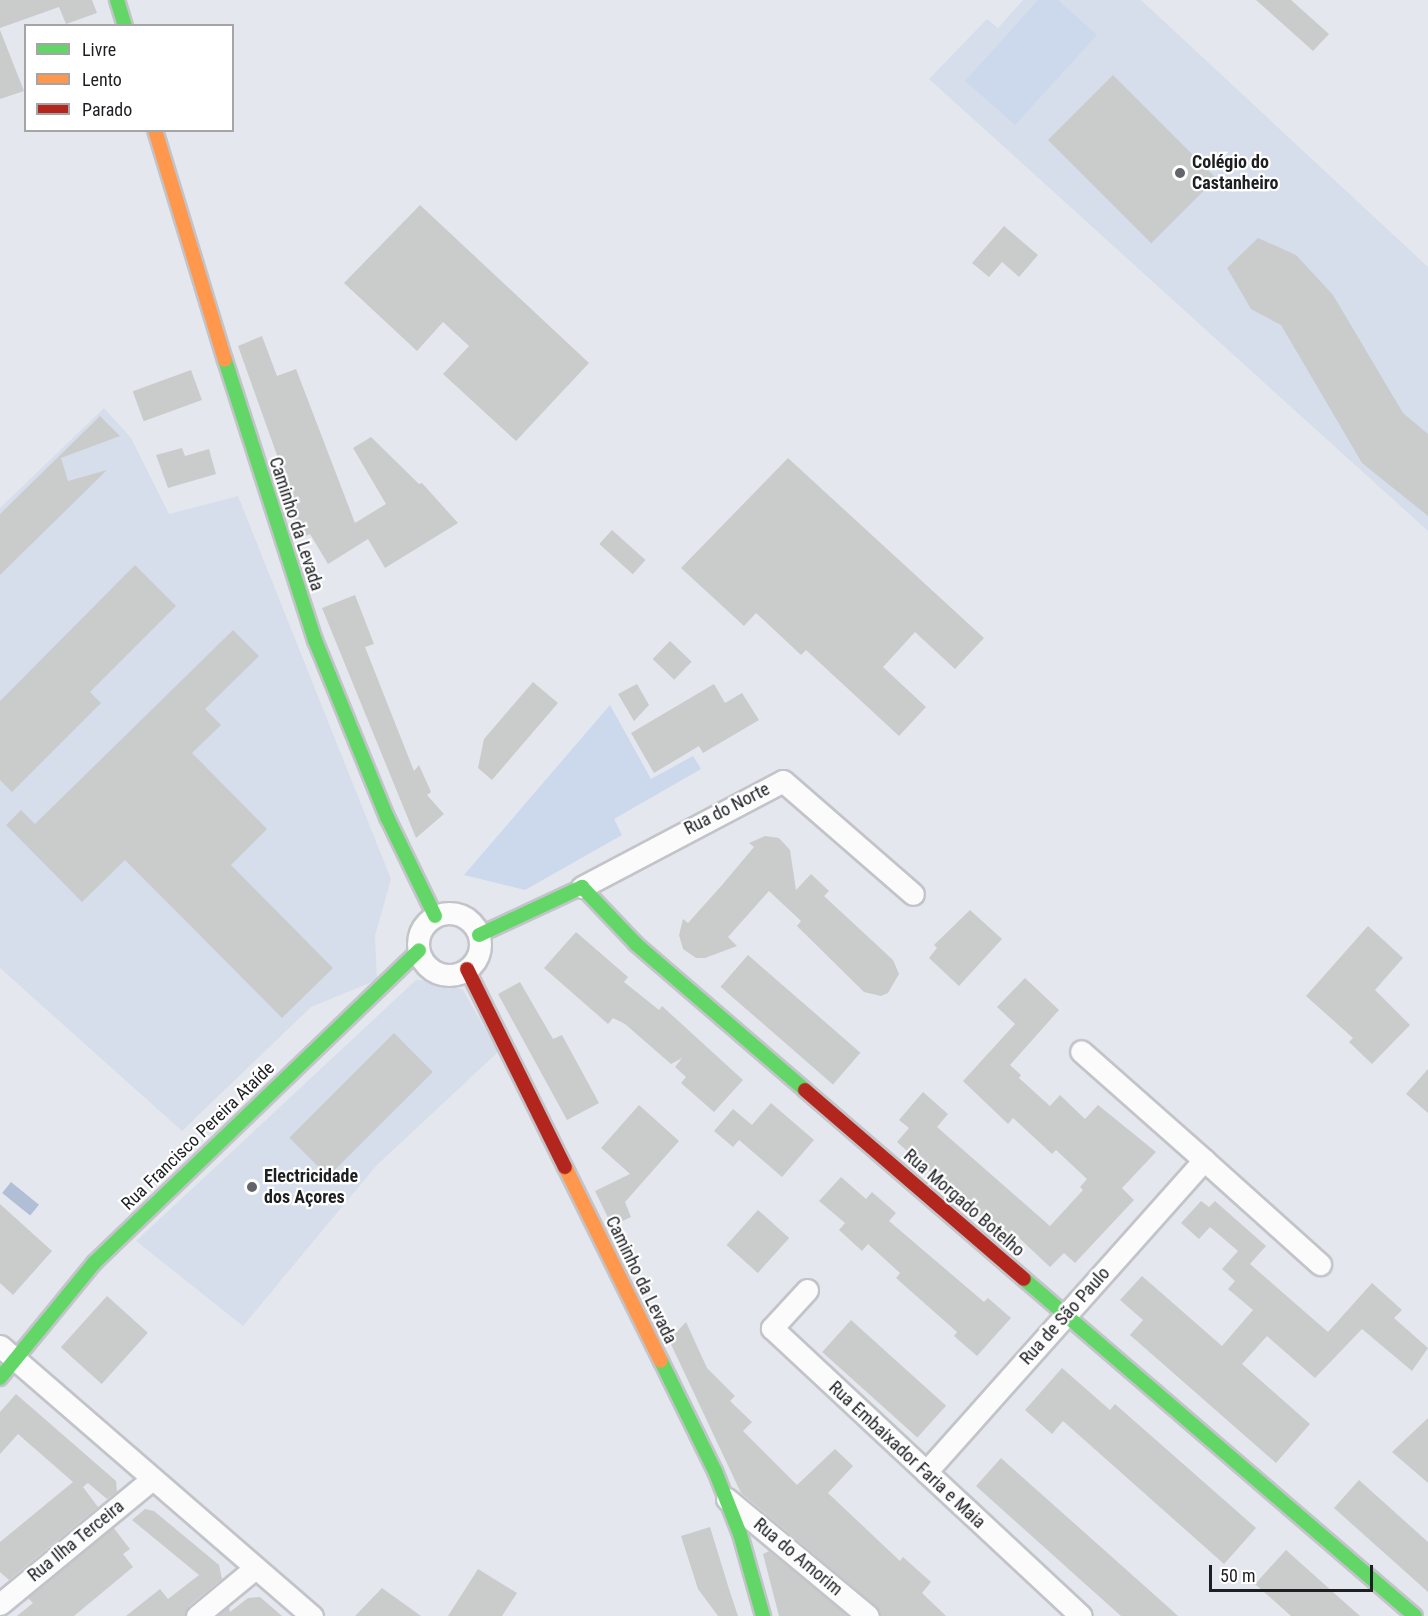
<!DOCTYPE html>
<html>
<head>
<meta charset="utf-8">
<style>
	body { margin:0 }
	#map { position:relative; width:1428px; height:1616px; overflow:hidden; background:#e4e7ed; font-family:"Roboto Condensed",sans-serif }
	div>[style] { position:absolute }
	.built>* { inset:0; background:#d7deeb }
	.green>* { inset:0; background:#ccd8ec }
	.water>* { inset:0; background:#b0bed6; transform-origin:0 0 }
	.building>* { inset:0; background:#cacbcb; transform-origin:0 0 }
	.roads { filter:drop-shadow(2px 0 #c2c4c9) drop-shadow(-2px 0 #c2c4c9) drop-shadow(0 2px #c2c4c9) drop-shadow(0 -2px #c2c4c9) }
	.street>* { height:21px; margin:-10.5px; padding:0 10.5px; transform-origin:10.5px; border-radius:10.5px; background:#fbfbfc }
	.street>.ring { margin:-10.5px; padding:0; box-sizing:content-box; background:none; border:21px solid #fbfbfc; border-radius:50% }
	.fast>* { height:14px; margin:-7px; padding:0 7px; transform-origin:7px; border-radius:7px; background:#63d668 }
	.slow>* { height:14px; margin:-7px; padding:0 7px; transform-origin:7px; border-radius:7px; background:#ff974d }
	.jam>* { height:14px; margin:-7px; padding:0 7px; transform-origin:7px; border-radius:7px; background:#b3261e }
	.dots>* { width:16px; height:16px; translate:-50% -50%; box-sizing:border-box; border:3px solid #fff; border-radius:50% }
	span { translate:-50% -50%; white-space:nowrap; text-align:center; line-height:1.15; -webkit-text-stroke:4.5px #fff; paint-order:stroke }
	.poi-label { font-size:18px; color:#1d1f23; font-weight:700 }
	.left { translate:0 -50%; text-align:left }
	.street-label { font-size:18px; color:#1d1f23 }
	.legend { position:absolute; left:24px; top:24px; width:210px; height:108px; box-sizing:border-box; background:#fff; border:2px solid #a5a5a7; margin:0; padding:8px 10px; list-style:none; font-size:18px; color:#1d1f23 }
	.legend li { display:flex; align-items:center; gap:12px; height:30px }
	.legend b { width:30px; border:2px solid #a5a5a7 }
	.scale { position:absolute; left:1209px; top:1565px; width:164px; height:27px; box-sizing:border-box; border:3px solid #1d1f23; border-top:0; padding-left:8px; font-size:18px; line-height:21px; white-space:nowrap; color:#1d1f23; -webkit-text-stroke:4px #fff; paint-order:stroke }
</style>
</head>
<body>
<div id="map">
	<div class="built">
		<i style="clip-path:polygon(1023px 0,1141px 0,1428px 267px,1428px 531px,929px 79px,987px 19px,998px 28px)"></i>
		<i style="clip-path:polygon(104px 408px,131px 438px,169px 514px,238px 496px,391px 879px,375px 936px,377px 980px,311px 1007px,182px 1131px,0 968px,0 508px)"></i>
		<i style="clip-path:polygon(416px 980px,446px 982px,463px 990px,498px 1052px,376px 1166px,243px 1326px,136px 1241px)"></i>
	</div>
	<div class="green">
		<i style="clip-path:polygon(1038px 0,1058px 0,1097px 35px,1015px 125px,965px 81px)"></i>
		<i style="clip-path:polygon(610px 705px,651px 779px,693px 756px,701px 769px,614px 819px,622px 835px,525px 890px,464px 875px)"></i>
	</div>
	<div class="water">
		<i style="left:11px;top:1182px;width:36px;height:14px;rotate:39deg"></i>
	</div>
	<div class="building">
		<i style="clip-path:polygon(0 0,92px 0,97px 13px,66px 24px,59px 7px,0 28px)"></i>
		<i style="clip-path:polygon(1256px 0,1291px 0,1329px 34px,1313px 51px)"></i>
		<i style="clip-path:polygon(0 30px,24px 91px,0 99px)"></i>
		<i style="left:1113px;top:75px;width:146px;height:92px;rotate:45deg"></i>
		<i style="clip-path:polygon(420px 205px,589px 363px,516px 441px,443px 374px,469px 346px,443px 322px,417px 351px,344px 283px)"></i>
		<i style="clip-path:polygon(1004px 226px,1038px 255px,1019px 277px,1002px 262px,989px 277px,972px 263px)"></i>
		<i style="clip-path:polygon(1258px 238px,1296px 255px,1333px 295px,1403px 413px,1428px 434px,1428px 516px,1362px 463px,1281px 325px,1251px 309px,1227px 268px)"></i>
		<i style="clip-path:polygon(262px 336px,277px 376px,296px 369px,355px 523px,386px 504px,353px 448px,371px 437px,419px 484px,422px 483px,458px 523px,385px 568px,368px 539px,328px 564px,310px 534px,300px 538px,293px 519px,299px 517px,238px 346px)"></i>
		<i style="left:191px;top:370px;width:32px;height:62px;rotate:70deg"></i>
		<i style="clip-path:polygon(100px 416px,120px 436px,61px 458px,68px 481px,107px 470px,0 575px,0 514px)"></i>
		<i style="clip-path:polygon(182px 448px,185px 456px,209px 449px,216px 474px,168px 488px,156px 455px)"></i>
		<i style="clip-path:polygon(788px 458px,984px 638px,955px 669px,915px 632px,883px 667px,926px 707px,899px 736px,806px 650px,801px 655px,756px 613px,744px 626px,681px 568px)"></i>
		<i style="left:612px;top:530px;width:45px;height:19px;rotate:42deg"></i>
		<i style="clip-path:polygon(135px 565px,176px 606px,90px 692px,101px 703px,12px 792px,0 780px,0 701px)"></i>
		<i style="clip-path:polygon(355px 595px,374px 644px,365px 647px,414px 771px,419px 765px,431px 792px,427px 795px,444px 814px,416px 838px,322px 608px)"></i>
		<i style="clip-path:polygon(233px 630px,259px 656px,205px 709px,221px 725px,192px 753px,267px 829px,231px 865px,333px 968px,282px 1018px,125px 860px,82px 902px,6px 825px,21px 810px,35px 824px)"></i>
		<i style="left:670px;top:641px;width:30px;height:25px;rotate:44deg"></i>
		<i style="clip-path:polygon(533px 682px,558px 703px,492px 780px,478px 768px,484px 739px)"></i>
		<i style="clip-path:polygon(637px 684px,649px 705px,634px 721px,618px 694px)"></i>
		<i style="clip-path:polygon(714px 684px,725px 703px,742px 693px,759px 720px,703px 753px,699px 746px,654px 773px,631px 733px)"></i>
		<i style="clip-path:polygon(765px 836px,779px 838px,790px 850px,796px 890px,811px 874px,829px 891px,824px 896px,893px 960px,899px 974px,888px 993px,881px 996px,864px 992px,797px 926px,801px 921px,769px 891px,728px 937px,737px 946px,705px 958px,696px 958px,683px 949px,679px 935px,683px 919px,688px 923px,722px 885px,754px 847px,749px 843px)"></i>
		<i style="clip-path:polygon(970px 910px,1002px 939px,959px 986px,929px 958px,937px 948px,934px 945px)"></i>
		<i style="clip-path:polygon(1368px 926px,1403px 958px,1375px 990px,1410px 1025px,1372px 1064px,1349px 1042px,1353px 1038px,1306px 996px)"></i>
		<i style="clip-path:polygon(576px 932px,628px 977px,624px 982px,659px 1010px,662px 1006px,743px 1080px,714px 1112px,681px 1083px,686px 1077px,675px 1067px,682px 1058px,671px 1064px,625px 1024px,613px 1018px,608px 1024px,544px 968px)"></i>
		<i style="left:748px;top:955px;width:149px;height:42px;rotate:41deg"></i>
		<i style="clip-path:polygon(1025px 978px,1059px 1010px,1010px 1065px,1021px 1075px,1019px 1078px,1050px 1106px,1060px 1095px,1085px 1119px,1098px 1105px,1156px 1152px,1122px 1188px,1134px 1200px,1075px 1263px,1064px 1253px,1050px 1267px,1018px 1237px,1012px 1244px,897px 1142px,909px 1128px,899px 1120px,923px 1092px,948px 1114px,937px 1127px,1050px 1226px,1083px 1190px,1080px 1187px,1087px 1179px,1056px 1150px,1052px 1154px,1013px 1118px,1008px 1124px,963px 1081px,1015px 1024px,997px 1007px)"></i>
		<i style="clip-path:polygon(520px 982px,553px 1039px,562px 1035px,599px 1103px,567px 1120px,498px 994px)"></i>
		<i style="left:394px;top:1033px;width:55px;height:148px;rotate:45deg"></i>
		<i style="clip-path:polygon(1428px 1069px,1428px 1113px,1406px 1094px)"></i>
		<i style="clip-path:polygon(771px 1103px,814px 1140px,782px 1177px,739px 1140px,733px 1147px,714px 1131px,733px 1109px,752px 1125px)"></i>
		<i style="clip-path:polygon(639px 1105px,679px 1141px,625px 1202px,631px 1217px,612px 1226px,595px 1191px,630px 1174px,601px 1148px)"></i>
		<i style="clip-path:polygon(841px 1177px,866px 1199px,872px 1192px,896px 1213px,889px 1221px,984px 1302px,988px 1298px,1011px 1318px,977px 1356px,954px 1336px,957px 1332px,896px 1278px,900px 1273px,868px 1244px,862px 1251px,839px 1230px,845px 1223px,819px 1201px)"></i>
		<i style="clip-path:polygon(1201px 1201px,1209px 1207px,1215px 1201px,1266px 1246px,1250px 1264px,1328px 1332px,1372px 1283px,1402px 1310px,1394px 1318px,1428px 1348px,1412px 1371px,1362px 1329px,1315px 1378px,1267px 1336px,1242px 1364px,1310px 1424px,1276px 1463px,1130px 1335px,1143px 1320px,1120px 1300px,1142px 1276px,1222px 1346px,1253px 1310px,1228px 1289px,1235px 1281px,1222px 1269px,1238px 1251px,1210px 1227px,1199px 1239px,1181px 1223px)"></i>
		<i style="clip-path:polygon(0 1204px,52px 1251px,13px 1295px,0 1283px)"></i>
		<i style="left:758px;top:1210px;width:42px;height:47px;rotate:42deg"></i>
		<i style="left:107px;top:1296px;width:55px;height:69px;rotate:42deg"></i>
		<i style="left:851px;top:1320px;width:128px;height:43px;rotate:42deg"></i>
		<i style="clip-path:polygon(686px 1322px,707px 1368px,735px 1396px,730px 1401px,752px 1422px,743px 1431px,797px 1485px,835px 1449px,853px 1466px,828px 1493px,900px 1561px,903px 1557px,931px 1582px,922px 1593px,946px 1616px,880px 1616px,876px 1606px,741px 1493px,669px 1340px)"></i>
		<i style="clip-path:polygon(1062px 1368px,1110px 1410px,1115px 1404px,1256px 1528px,1224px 1564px,1063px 1421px,1052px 1434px,1025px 1410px)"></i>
		<i style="clip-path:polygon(16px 1394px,116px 1481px,117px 1492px,107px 1499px,88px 1483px,83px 1487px,98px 1507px,9px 1580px,0 1572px,0 1542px,73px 1482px,18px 1434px,0 1454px,0 1412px)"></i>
		<i style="clip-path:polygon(1428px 1418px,1428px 1483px,1392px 1452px)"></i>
		<i style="clip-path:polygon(1001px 1458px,1158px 1598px,1178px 1616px,1121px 1616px,1093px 1591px,976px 1486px)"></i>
		<i style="clip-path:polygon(1359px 1480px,1428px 1542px,1428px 1592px,1334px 1508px)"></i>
		<i style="clip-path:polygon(145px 1509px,154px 1511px,219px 1565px,222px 1579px,189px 1606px,185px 1616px,126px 1616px,160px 1589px,168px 1599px,199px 1575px,132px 1520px)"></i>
		<i style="clip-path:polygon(113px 1527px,130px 1549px,123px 1554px,133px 1567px,74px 1616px,17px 1616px,33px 1603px,28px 1598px)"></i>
		<i style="clip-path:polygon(710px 1527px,729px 1589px,738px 1616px,718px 1616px,698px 1589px,681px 1536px)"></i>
		<i style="clip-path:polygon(1286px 1550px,1334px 1593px,1360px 1616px,1291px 1616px,1255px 1584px)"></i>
		<i style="clip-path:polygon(769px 1551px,848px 1616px,779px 1616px,763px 1554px)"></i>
		<i style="clip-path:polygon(478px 1569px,517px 1593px,502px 1616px,448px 1616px)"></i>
		<i style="clip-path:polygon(382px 1588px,421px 1616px,355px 1616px)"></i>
		<i style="clip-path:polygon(260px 1597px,282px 1616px,217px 1616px,229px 1606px,230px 1612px,248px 1598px)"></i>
	</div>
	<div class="roads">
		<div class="street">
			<i style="left:582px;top:887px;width:227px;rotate:-27.8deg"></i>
			<i style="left:783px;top:781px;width:172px;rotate:41deg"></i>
			<i class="ring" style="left:418px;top:913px;width:41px;height:41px"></i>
			<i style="left:1204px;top:1160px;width:156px;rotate:41.9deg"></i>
			<i style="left:807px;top:1290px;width:52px;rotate:132.6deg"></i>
			<i style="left:772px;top:1328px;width:422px;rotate:43deg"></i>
			<i style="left:0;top:1346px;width:413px;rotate:40.9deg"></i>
			<i style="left:926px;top:1472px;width:418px;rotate:-48.3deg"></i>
			<i style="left:1204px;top:1160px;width:164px;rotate:-138.5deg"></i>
			<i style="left:727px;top:1499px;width:183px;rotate:39.7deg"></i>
			<i style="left:0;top:1604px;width:197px;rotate:-39.4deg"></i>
			<i style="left:197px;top:1616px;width:74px;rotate:-39.5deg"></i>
		</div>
		<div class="fast">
			<i style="left:117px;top:0;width:27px;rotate:73deg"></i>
			<i style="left:225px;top:360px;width:294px;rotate:72.2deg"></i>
			<i style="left:315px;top:640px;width:191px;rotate:67.9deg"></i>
			<i style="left:387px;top:817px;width:110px;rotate:64.1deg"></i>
			<i style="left:479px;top:935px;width:114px;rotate:-25deg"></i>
			<i style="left:582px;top:887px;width:79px;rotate:46.5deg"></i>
			<i style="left:636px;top:944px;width:223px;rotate:40.8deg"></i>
			<i style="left:1024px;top:1279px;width:516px;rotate:40.76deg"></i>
			<i style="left:661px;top:1361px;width:123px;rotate:63.9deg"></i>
			<i style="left:715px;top:1471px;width:68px;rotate:68.4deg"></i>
			<i style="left:740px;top:1534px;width:85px;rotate:74.3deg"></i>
			<i style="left:0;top:1378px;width:149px;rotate:-50.7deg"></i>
			<i style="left:94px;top:1263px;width:451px;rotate:-43.9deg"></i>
		</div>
		<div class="slow">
			<i style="left:155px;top:130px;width:240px;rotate:73.1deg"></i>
			<i style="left:565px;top:1167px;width:216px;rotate:63.7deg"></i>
		</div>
		<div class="jam">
			<i style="left:467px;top:969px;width:221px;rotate:63.7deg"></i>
			<i style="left:805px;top:1090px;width:289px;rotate:40.8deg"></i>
		</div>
	</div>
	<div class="dots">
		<i style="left:1180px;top:173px;background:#63656a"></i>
		<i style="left:252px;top:1187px;background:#63656a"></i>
	</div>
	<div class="poi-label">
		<span class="left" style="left:1192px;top:173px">Colégio do<br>Castanheiro</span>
		<span class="left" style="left:264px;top:1187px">Electricidade<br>dos Açores</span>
	</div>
	<div class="street-label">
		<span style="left:296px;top:524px;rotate:72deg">Caminho da Levada</span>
		<span style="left:727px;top:809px;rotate:-27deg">Rua do Norte</span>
		<span style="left:198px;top:1136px;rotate:-44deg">Rua Francisco Pereira Ataíde</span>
		<span style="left:964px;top:1203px;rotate:41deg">Rua Morgado Botelho</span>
		<span style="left:641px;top:1280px;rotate:64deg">Caminho da Levada</span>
		<span style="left:1065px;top:1316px;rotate:-48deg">Rua de São Paulo</span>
		<span style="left:907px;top:1455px;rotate:43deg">Rua Embaixador Faria e Maia</span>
		<span style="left:76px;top:1541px;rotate:-39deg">Rua Ilha Terceira</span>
		<span style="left:798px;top:1557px;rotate:40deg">Rua do Amorim</span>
	</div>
	<ul class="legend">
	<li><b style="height:8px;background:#63d668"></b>Livre</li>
	<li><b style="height:8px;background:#ff974d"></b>Lento</li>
	<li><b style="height:8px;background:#b3261e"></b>Parado</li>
	</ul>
	<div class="scale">50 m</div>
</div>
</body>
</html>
